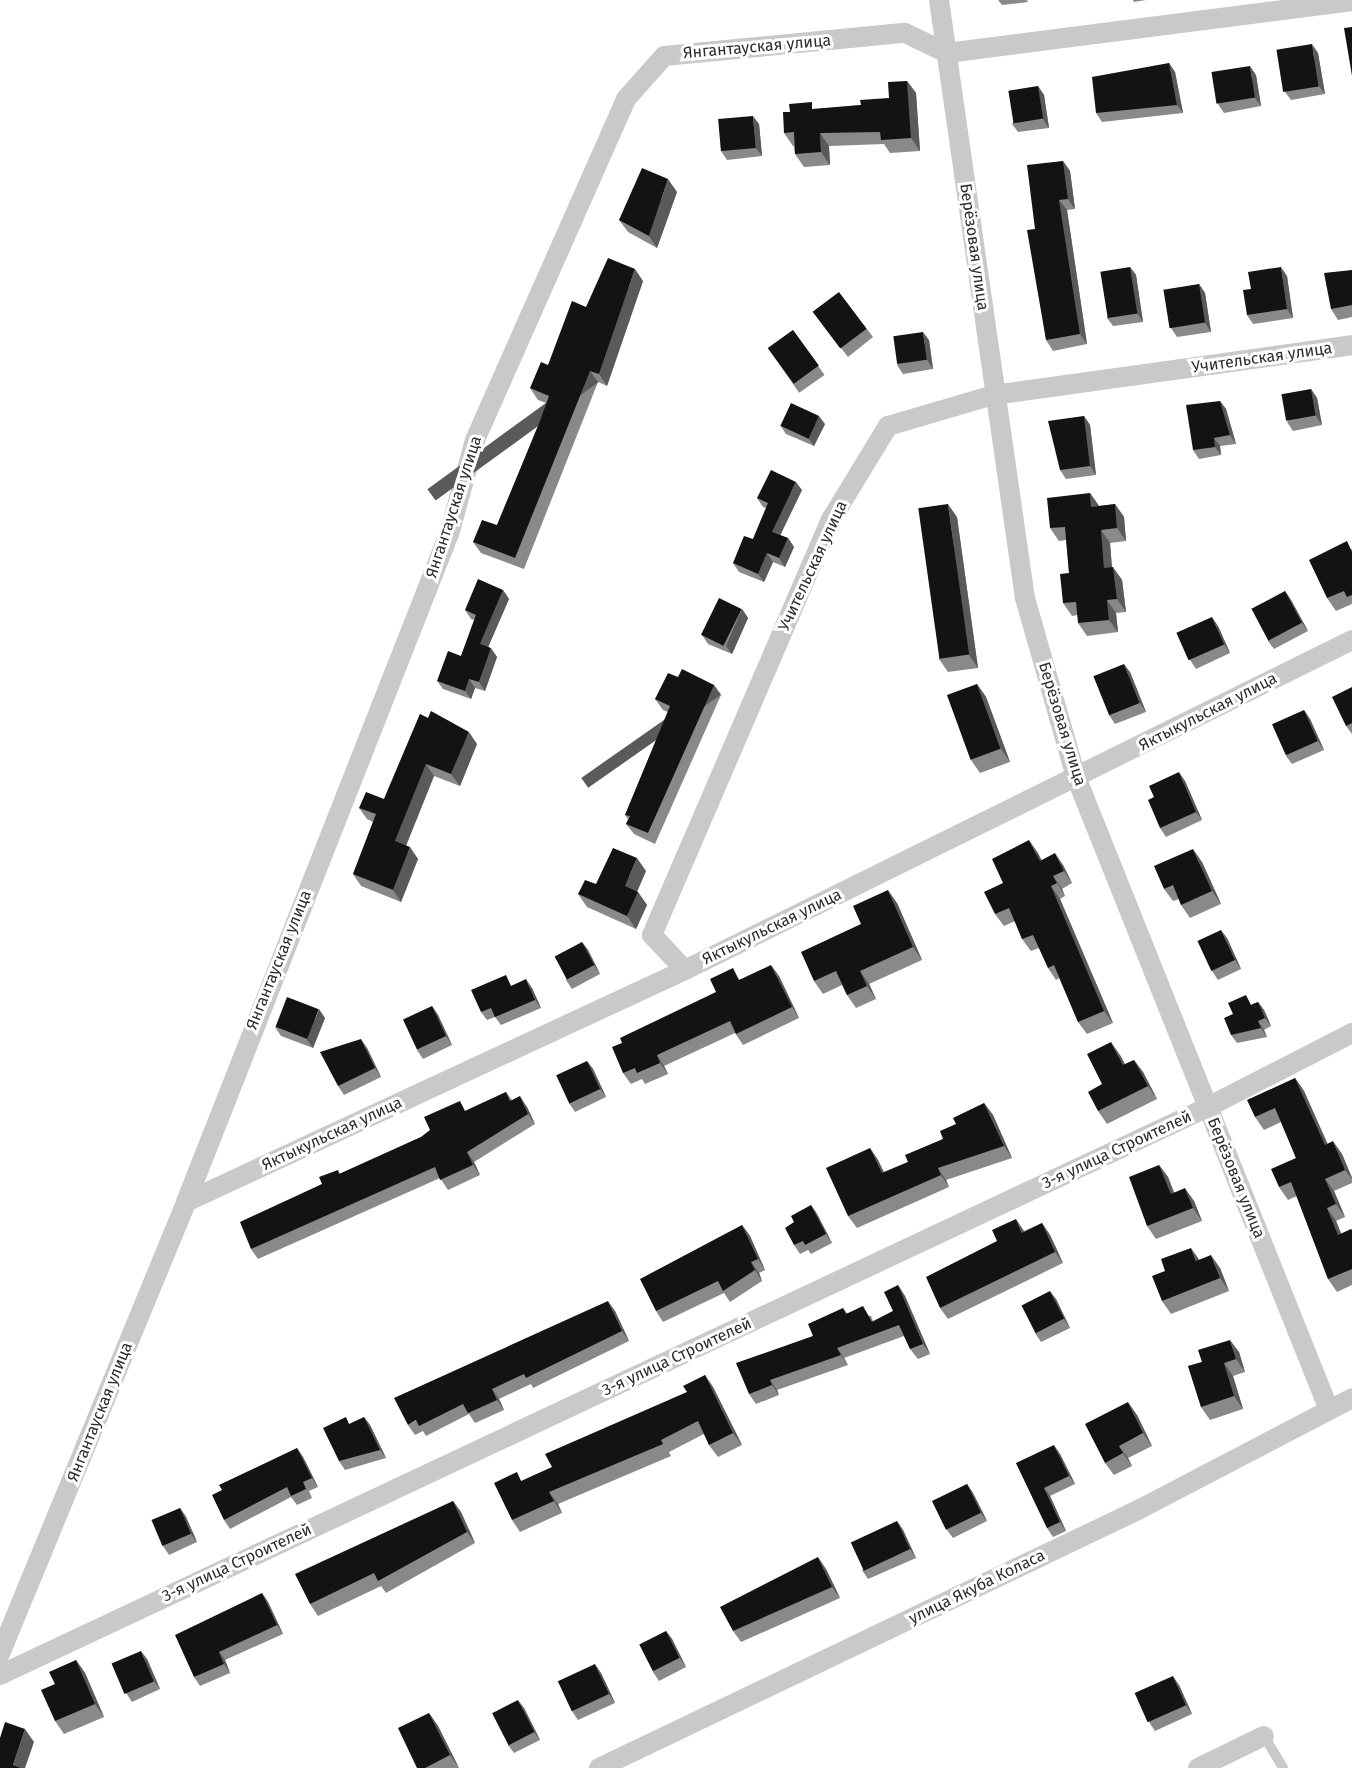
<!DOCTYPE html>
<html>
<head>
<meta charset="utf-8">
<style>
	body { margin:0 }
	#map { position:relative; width:1352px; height:1768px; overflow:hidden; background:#fff; font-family:"Fira Sans",sans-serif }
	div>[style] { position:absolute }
	.service>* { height:10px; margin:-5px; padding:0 5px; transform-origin:5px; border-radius:5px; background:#c9c9c9 }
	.minor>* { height:20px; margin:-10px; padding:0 10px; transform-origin:10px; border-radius:10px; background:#c9c9c9 }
	.wall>* { inset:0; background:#898989; transform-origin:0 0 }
	.shaded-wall>* { inset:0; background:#5a5a5a; transform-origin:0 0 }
	.building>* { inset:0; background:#131313; transform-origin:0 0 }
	span { translate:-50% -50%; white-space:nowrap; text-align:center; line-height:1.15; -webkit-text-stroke:6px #fff; paint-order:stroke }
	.street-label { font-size:16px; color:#2c2c2c }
</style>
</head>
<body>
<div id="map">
	<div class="service">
		<i style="left:1264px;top:1736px;width:37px;rotate:59deg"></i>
	</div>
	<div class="minor">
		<i style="left:939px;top:0;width:604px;rotate:81.82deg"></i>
		<i style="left:1025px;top:598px;width:186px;rotate:74.1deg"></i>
		<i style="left:1076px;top:777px;width:682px;rotate:68.21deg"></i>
		<i style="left:685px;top:970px;width:48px;rotate:-133.3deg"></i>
		<i style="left:652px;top:935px;width:454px;rotate:-66.7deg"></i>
		<i style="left:832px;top:518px;width:108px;rotate:-58.7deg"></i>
		<i style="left:888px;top:426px;width:109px;rotate:-16.4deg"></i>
		<i style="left:993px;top:395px;width:362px;rotate:-7.9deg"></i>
		<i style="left:186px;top:1202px;width:550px;rotate:-24.94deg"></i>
		<i style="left:685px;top:970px;width:744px;rotate:-26.32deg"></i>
		<i style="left:0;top:1654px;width:489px;rotate:-67.6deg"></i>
		<i style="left:186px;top:1202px;width:721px;rotate:-68.52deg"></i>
		<i style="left:450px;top:531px;width:94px;rotate:-74.6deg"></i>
		<i style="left:475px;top:440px;width:373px;rotate:-66.1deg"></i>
		<i style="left:626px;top:99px;width:57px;rotate:-48.5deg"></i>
		<i style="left:664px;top:56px;width:242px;rotate:-5.5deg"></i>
		<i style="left:905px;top:33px;width:47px;rotate:25.5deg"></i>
		<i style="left:947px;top:53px;width:408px;rotate:-7.3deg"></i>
		<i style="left:0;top:1675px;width:1335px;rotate:-25.18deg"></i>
		<i style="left:1208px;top:1107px;width:162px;rotate:-27.2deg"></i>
		<i style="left:599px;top:1768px;width:600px;rotate:-25.58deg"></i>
		<i style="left:1140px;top:1509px;width:239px;rotate:-27.6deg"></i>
		<i style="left:1198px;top:1768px;width:73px;rotate:-25.9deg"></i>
	</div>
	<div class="wall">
		<i style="clip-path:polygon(998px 0,1027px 0,1028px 2px,1002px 5px)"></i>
		<i style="clip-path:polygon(1133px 0,1146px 0,1134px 2px)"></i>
		<i style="clip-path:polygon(1318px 53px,1325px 94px,1291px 100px,1285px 92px)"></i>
		<i style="clip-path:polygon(1169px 63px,1175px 72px,1183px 113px,1102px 122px,1096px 113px)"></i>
		<i style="clip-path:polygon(1256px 75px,1261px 106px,1224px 113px,1218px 104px)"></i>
		<i style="clip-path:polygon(907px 81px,916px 93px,920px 151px,890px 153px,884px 144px,829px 146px,830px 165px,804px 167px,795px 154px,794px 146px,793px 146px,784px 133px,817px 109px,861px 105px,889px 98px)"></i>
		<i style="clip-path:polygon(1038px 86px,1044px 95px,1049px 128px,1018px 132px,1012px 124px)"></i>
		<i style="clip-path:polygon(759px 124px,762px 156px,727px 160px,721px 151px)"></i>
		<i style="clip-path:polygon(1063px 161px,1070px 171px,1075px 209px,1067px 210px,1087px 344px,1053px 351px,1046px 340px,1035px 229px)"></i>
		<i style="clip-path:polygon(677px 192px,657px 248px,628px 232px,619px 220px)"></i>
		<i style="clip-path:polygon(1130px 267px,1136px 275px,1143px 322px,1113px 326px,1107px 318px)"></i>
		<i style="clip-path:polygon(1352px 270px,1352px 317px,1338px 320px,1331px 309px)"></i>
		<i style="clip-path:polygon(1287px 276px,1293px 318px,1253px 324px,1247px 315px,1251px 289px)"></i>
		<i style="clip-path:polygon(643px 281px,607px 386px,598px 382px,524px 569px,481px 553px,473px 542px,497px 525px,540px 421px,546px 403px,538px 400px,530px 388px,548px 365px,586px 307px)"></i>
		<i style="clip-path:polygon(1199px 284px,1205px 293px,1211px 332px,1177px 337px,1171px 328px)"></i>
		<i style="clip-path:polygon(813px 312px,867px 329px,873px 337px,848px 357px)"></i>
		<i style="left:793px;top:330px;width:55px;height:31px;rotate:55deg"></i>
		<i style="clip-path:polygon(929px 340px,933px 369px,903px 374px,897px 365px)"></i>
		<i style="clip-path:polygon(1311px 389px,1317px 398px,1322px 425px,1293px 431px,1287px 422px)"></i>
		<i style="clip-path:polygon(1220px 401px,1226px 409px,1236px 444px,1220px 446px,1221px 455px,1199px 459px,1193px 450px)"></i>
		<i style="clip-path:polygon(1084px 416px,1090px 425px,1096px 475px,1066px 479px,1060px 470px)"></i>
		<i style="clip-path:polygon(825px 424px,814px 446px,786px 434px,780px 425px)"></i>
		<i style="clip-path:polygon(802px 490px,780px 535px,788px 538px,794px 547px,785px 567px,773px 562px,764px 582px,739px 572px,733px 563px,753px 539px,766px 508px,763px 507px,757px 498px)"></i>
		<i style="clip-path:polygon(1090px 493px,1099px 506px,1115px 504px,1124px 517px,1126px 541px,1110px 543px,1112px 567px,1122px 580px,1126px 612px,1116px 613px,1118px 632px,1087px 636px,1078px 623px,1078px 615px,1072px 616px,1063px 603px,1069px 573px,1066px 540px,1059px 541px,1050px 528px)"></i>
		<i style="clip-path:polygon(957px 517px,978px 668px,948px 672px,939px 659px)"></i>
		<i style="clip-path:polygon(1352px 548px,1352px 604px,1336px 611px,1327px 598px)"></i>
		<i style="clip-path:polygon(503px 590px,509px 599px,488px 647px,497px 657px,485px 691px,475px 688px,471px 699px,443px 689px,437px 681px,461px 656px,474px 620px,471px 619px,465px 610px)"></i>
		<i style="clip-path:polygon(1285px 591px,1291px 600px,1308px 631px,1274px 649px,1268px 641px)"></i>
		<i style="clip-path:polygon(742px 609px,748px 618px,732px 654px,708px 644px,702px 635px)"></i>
		<i style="clip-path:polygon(1218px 626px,1230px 653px,1196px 669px,1190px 660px)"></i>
		<i style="clip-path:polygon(1130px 672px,1146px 712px,1115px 724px,1109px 715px)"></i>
		<i style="clip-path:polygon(678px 677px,714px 685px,721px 695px,655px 844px,634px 834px,626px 824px,628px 819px,625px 815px,668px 712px,663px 710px,655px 699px)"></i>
		<i style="clip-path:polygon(977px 684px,986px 697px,1010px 762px,980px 773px,971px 760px)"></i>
		<i style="clip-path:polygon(1352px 687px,1352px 734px,1346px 726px)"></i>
		<i style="clip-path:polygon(1304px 710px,1310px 719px,1324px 750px,1292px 764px,1286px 756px)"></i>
		<i style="clip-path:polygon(420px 714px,477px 744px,460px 786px,434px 776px,406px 846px,418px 859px,401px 902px,361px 886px,353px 874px,373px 822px,367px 819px,359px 808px,384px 799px)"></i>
		<i style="clip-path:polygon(1185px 781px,1202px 820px,1166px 837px,1160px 828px)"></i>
		<i style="clip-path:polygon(1038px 853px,1041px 860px,1063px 865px,1072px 883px,1062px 889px,1065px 896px,1060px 899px,1113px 1023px,1087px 1034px,1078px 1022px,1059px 978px,1056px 980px,1048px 968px,1039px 948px,1031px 951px,1022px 939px,1015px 921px,1004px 926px,995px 914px,1003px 883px)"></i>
		<i style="clip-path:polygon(1202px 862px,1221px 904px,1190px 918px,1181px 905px,1179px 899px,1173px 901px,1164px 889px)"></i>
		<i style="clip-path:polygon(646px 871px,637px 891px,647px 905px,636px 929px,587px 907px,578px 894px)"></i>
		<i style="clip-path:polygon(897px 903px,922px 960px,869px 984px,876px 999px,856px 1008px,847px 995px,842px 985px,823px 994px,814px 981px,861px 924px)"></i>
		<i style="clip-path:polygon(1227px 938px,1241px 969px,1218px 980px,1212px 971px)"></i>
		<i style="clip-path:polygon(582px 942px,588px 950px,600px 974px,572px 989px,566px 980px)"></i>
		<i style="clip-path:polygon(779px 976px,799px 1018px,743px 1045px,735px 1033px,664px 1066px,668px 1074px,645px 1084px,642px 1079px,631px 1084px,623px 1073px,622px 1043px,741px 979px)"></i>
		<i style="clip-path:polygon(513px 985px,532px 988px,541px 1008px,501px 1025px,495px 1017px,487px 1020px,481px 1012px)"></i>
		<i style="clip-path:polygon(1258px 1002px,1264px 1010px,1271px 1026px,1264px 1030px,1267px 1037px,1237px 1043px,1231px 1035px,1252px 1004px)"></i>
		<i style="clip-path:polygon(432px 1006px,438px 1015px,452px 1045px,423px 1059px,417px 1050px)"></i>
		<i style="clip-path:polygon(325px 1018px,313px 1048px,281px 1036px,275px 1027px)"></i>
		<i style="clip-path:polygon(367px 1048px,381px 1077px,344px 1095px,338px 1086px)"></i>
		<i style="clip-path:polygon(1120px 1055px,1125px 1064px,1134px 1060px,1143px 1072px,1157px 1099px,1107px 1124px,1098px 1111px,1102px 1084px)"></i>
		<i style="clip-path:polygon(587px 1061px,593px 1069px,606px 1097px,575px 1112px,569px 1103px)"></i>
		<i style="clip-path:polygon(1295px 1078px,1304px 1091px,1327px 1144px,1342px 1154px,1352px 1177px,1352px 1183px,1334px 1191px,1345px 1217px,1336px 1221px,1341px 1234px,1352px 1230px,1352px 1285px,1337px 1292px,1328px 1279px,1297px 1196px,1288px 1200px,1279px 1187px,1296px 1158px,1281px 1122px,1264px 1130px,1255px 1117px)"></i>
		<i style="clip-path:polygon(506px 1092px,512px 1100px,527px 1107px,535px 1124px,474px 1162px,480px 1175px,448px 1190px,440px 1178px,258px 1259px,251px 1249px,338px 1170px,340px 1174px,421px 1137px,467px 1110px)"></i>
		<i style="clip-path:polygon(984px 1103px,993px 1115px,1012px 1158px,946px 1180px,949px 1187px,857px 1228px,848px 1216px,870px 1148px,878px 1160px,884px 1172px,908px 1162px,943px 1139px,956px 1124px)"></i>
		<i style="clip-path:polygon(1159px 1165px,1168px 1177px,1174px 1192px,1194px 1201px,1202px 1221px,1156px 1239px,1147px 1226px)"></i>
		<i style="clip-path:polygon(811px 1205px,817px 1214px,832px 1243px,811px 1254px,808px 1250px,800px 1254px,794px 1245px,794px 1222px)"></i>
		<i style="clip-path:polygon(1042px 1223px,1050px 1235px,1063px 1263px,948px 1319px,940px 1308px,1024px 1231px)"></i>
		<i style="clip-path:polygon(742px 1225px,750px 1236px,765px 1270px,759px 1273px,762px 1281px,730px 1302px,724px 1293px,663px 1322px,656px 1311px)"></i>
		<i style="clip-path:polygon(1199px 1260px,1220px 1268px,1229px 1291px,1171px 1314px,1162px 1301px)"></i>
		<i style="clip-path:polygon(898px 1285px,905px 1296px,930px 1354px,918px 1359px,910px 1349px,904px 1336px,844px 1358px,848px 1365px,777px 1390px,779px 1395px,756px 1404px,749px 1394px,843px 1308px,847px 1313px,871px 1316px,873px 1321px,893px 1311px)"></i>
		<i style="clip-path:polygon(1056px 1299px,1070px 1328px,1041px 1342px,1035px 1333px)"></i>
		<i style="clip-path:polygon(615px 1311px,629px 1341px,533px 1388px,531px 1384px,499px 1399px,504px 1410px,475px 1423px,469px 1414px,426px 1436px,423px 1431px,415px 1435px,408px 1425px)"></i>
		<i style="clip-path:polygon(1239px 1352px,1245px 1372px,1233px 1376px,1243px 1409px,1210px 1420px,1201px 1407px,1188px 1366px)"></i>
		<i style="clip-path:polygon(705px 1375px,713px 1387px,742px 1445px,718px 1457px,709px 1445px,704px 1434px,669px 1452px,671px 1456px,558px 1504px,562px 1513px,520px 1532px,512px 1520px,552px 1467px,687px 1392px)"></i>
		<i style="clip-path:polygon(1137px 1415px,1152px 1446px,1128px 1458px,1132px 1466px,1114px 1475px,1105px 1463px)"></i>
		<i style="clip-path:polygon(364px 1417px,370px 1425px,386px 1458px,345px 1470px,339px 1461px)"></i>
		<i style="clip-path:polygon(297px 1448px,303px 1457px,318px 1487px,309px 1491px,312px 1498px,297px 1505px,291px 1497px,230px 1529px,224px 1520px)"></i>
		<i style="clip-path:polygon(1060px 1454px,1075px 1484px,1050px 1496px,1066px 1531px,1053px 1537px,1047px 1528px,1016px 1463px)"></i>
		<i style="clip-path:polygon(967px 1484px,973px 1493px,987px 1521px,953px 1538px,947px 1530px)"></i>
		<i style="clip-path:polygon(453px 1501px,461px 1512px,475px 1543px,386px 1593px,381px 1586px,318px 1616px,310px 1604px)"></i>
		<i style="clip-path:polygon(180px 1508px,186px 1517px,197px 1542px,169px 1555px,163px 1546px)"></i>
		<i style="clip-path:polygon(897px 1521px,903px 1530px,916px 1558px,868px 1579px,862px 1570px)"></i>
		<i style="clip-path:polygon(826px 1569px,840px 1598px,741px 1642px,733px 1631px)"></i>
		<i style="clip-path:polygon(262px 1593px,268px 1602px,283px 1634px,225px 1660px,230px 1673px,200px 1686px,194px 1677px)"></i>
		<i style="clip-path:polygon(666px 1631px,672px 1639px,686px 1667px,659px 1681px,653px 1672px)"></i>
		<i style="clip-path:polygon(147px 1659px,160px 1689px,132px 1702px,126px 1693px)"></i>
		<i style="clip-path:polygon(76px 1660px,85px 1673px,104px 1717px,64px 1734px,55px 1721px,55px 1684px)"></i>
		<i style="clip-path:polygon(601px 1673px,615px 1703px,578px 1720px,572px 1711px)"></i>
		<i style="clip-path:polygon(1179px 1685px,1192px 1714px,1155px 1731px,1149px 1722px)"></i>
		<i style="clip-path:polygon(524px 1708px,540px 1740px,514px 1753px,508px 1745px)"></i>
		<i style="clip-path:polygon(429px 1713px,438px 1726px,459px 1768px,417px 1768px)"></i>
	</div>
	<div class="shaded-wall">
		<i style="clip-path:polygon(1312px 44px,1318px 53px,1325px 94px,1319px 86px)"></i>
		<i style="clip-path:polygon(1169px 63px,1175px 72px,1183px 113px,1177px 105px)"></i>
		<i style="clip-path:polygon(1250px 66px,1256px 75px,1261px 106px,1255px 98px)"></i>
		<i style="clip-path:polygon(907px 81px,916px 93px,920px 151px,911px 138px)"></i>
		<i style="clip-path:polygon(1038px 86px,1044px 95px,1049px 128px,1043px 119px)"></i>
		<i style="clip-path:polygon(753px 116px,759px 124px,762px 156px,756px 148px)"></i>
		<i style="clip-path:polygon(820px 133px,829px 146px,830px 165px,821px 152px)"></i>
		<i style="clip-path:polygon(1063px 161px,1070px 171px,1075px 209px,1068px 199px)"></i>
		<i style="clip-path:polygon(668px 179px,677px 192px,657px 248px,649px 236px)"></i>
		<i style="clip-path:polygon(1059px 200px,1067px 210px,1087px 344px,1080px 334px)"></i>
		<i style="clip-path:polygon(1130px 267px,1136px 275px,1143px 322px,1137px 313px)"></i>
		<i style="clip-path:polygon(1281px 267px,1287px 276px,1293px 318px,1287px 309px)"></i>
		<i style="clip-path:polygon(635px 269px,643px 281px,607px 386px,599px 374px)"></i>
		<i style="clip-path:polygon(1199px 284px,1205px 293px,1211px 332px,1205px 323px)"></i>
		<i style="clip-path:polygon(923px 332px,929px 340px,933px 369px,927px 360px)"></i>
		<i style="left:590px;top:371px;width:14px;height:201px;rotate:54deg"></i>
		<i style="clip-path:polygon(1311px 389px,1317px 398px,1322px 425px,1316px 416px)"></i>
		<i style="clip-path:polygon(1220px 401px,1226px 409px,1236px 444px,1230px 435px)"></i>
		<i style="clip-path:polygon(819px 416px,825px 424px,814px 446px,808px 438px)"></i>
		<i style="clip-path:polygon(1084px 416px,1090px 425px,1096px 475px,1090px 466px)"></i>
		<i style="clip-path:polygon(1214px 438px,1220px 446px,1221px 455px,1215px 447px)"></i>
		<i style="clip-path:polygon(796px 482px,802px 490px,778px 540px,772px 532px)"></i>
		<i style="clip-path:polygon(1090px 493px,1099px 506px,1091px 507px)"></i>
		<i style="clip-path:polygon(948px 504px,957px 517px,978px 668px,969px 655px)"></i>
		<i style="clip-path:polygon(1115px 504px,1124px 517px,1126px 541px,1117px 528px)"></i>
		<i style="clip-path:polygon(1101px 530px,1110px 543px,1113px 581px,1104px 568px)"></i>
		<i style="clip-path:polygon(788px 538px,794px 547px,785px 567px,779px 558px)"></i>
		<i style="clip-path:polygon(767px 553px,773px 562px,764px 582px,758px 574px)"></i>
		<i style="clip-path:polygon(1113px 567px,1122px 580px,1126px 612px,1117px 599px)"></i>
		<i style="clip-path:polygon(503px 590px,509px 599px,486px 652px,480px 644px)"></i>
		<i style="clip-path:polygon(1285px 591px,1291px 600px,1308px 631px,1302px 623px)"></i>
		<i style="clip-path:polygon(1107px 600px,1116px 613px,1118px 632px,1109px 620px)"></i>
		<i style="clip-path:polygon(742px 609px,748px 618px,732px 654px,726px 646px)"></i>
		<i style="clip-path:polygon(1212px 617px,1218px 626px,1230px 653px,1224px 644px)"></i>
		<i style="clip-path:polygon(491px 648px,497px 657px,485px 691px,479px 682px)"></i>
		<i style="clip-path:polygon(1124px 664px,1130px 672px,1146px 712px,1140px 703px)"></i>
		<i style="clip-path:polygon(469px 679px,475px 688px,471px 699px,465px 691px)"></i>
		<i style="clip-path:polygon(977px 684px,986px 697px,1010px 762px,1001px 749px)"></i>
		<i style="left:714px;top:685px;width:12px;height:162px;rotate:55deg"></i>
		<i style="clip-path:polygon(1304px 710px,1310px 719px,1324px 750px,1318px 741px)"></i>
		<i style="clip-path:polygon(469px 732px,477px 744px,460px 786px,451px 774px)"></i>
		<i style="clip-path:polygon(426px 764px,434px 776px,403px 853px,395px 841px)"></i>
		<i style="clip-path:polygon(1179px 772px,1185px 781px,1202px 820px,1196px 812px)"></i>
		<i style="clip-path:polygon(1029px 840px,1038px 853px,1048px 873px,1040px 861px)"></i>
		<i style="clip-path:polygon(410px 847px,418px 859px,401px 902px,393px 890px)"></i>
		<i style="clip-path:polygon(1193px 849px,1202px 862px,1221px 904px,1212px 891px)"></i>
		<i style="clip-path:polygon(1055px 853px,1063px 865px,1072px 883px,1064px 871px)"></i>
		<i style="clip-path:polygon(637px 858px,646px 871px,634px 899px,625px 886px)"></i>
		<i style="clip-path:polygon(1053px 876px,1062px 889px,1065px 896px,1057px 883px)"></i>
		<i style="clip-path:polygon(1051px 886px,1060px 899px,1113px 1023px,1104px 1011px)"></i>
		<i style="clip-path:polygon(888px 890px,897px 903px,922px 960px,913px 947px)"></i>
		<i style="clip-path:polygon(638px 892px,647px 905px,636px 929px,627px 916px)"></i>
		<i style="clip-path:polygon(1221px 930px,1227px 938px,1241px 969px,1235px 960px)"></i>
		<i style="clip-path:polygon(582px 942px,588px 950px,600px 974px,594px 965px)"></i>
		<i style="clip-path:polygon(771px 965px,779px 976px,799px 1018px,792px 1007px)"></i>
		<i style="clip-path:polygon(860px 971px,869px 984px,876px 999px,867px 986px)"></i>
		<i style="clip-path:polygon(526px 979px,532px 988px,541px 1008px,535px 1000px)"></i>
		<i style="clip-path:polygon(1258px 1002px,1264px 1010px,1271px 1026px,1265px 1018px)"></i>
		<i style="clip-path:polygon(432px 1006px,438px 1015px,452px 1045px,446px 1036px)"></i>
		<i style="clip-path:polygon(319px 1009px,325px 1018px,313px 1048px,307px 1040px)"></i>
		<i style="clip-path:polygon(1258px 1021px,1264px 1030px,1267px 1037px,1261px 1028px)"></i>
		<i style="clip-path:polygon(361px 1039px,367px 1048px,381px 1077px,375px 1068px)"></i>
		<i style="clip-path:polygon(1111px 1042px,1120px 1055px,1132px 1078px,1123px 1065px)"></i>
		<i style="clip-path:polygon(657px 1055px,664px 1066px,668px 1074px,660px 1063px)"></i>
		<i style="clip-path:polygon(1134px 1060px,1143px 1072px,1157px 1099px,1148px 1086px)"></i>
		<i style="clip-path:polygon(587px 1061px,593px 1069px,606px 1097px,600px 1089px)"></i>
		<i style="clip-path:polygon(1295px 1078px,1304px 1091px,1334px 1158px,1325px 1145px)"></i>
		<i style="clip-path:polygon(520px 1096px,527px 1107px,535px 1124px,528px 1114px)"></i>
		<i style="clip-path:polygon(984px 1103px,993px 1115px,1012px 1158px,1004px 1146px)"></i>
		<i style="clip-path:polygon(1333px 1141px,1342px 1154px,1352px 1179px,1345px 1170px)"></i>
		<i style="clip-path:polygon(870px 1148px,878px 1160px,890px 1186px,882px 1173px)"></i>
		<i style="clip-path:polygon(467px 1152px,474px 1162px,480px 1175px,473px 1165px)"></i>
		<i style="clip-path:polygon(1159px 1165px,1168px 1177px,1179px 1206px,1171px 1194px)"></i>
		<i style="clip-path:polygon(938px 1168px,946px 1180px,949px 1187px,941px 1175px)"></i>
		<i style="clip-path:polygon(1325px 1179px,1334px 1191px,1345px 1217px,1336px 1204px)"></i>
		<i style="clip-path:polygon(1185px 1188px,1194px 1201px,1202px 1221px,1193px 1208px)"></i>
		<i style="clip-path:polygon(811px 1205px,817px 1214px,832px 1243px,826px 1234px)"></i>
		<i style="clip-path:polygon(1327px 1208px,1336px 1221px,1347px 1248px,1338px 1235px)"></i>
		<i style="clip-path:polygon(1016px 1219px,1024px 1231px,1030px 1244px,1022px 1233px)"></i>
		<i style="clip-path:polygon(1042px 1223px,1050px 1235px,1063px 1263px,1055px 1252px)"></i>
		<i style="clip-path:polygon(742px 1225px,750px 1236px,765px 1270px,758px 1259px)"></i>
		<i style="clip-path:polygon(1191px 1248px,1200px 1261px,1196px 1261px)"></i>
		<i style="clip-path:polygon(1211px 1255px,1220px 1268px,1229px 1291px,1220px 1278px)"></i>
		<i style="clip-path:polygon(751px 1262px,759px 1273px,762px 1281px,755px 1270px)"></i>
		<i style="clip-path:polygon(898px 1285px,905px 1296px,930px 1354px,923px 1344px)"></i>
		<i style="clip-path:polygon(1050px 1291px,1056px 1299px,1070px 1328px,1064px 1319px)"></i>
		<i style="clip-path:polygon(608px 1301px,615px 1311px,629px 1341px,622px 1331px)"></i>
		<i style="clip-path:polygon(1230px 1340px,1239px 1352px,1245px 1372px,1236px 1359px)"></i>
		<i style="clip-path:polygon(837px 1348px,844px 1358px,848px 1365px,841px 1355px)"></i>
		<i style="clip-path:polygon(1224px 1363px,1233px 1376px,1243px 1409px,1234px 1396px)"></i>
		<i style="clip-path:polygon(705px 1375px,713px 1387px,742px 1445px,733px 1433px)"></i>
		<i style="clip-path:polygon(770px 1380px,777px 1390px,779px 1395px,772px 1385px)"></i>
		<i style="clip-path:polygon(492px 1389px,499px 1399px,504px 1410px,497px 1400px)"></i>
		<i style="clip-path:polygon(1128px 1402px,1137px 1415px,1152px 1446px,1143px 1433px)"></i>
		<i style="clip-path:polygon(364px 1417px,370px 1425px,386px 1458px,380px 1450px)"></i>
		<i style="clip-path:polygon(1054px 1445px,1060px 1454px,1075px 1484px,1069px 1476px)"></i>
		<i style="clip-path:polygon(1119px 1446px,1128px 1458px,1132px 1466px,1123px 1453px)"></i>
		<i style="clip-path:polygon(297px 1448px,303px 1457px,318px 1487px,312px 1478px)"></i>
		<i style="clip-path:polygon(967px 1484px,973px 1493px,987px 1521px,981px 1513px)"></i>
		<i style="clip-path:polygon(1044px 1488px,1050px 1496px,1066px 1531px,1060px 1522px)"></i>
		<i style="clip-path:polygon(549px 1492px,558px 1504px,562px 1513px,554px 1501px)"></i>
		<i style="clip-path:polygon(453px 1501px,461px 1512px,475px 1543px,467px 1532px)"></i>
		<i style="clip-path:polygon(180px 1508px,186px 1517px,197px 1542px,191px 1534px)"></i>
		<i style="clip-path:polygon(897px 1521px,903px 1530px,916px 1558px,910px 1549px)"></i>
		<i style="clip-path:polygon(818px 1557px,826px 1569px,840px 1598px,832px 1587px)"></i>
		<i style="clip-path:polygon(262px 1593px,268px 1602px,283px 1634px,277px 1625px)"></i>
		<i style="clip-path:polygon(666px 1631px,672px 1639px,686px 1667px,680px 1658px)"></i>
		<i style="clip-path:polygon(141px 1651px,147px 1659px,160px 1689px,154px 1681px)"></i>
		<i style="clip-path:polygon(219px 1652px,225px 1660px,230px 1673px,224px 1664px)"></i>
		<i style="clip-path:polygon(76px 1660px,85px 1673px,104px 1717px,95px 1704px)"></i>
		<i style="clip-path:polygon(595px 1664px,601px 1673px,615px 1703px,609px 1694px)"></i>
		<i style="clip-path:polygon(1173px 1676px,1179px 1685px,1192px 1714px,1186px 1705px)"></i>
		<i style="clip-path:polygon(518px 1700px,524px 1708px,540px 1740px,534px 1732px)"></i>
		<i style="clip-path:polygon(429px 1713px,438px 1726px,459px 1768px,450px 1755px)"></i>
		<i style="clip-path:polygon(25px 1729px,34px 1742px,25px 1768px,15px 1768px,13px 1765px)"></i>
	</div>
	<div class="building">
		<i style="clip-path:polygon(1352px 27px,1352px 76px,1344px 28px)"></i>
		<i style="left:1312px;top:44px;width:43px;height:36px;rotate:81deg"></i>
		<i style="clip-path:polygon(1169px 63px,1177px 105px,1096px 113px,1092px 77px)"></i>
		<i style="left:1250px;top:66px;width:32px;height:39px;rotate:81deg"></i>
		<i style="clip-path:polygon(907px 81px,911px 138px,881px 140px,880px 132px,820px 133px,821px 152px,795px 154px,794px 132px,784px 133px,783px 112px,790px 112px,789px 104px,812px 102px,812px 109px,861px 105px,860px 100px,889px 98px,888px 82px)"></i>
		<i style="left:1038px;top:86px;width:33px;height:30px;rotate:81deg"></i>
		<i style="left:753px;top:116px;width:32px;height:35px;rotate:85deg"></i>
		<i style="clip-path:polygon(1063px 161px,1068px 199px,1059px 200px,1080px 334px,1046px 340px,1027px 230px,1035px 229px,1027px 165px)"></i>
		<i style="clip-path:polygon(642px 168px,668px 179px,649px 236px,619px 220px)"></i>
		<i style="clip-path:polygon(608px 258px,635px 269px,599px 374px,590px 371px,515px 558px,473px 542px,482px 520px,497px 525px,540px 421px,549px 396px,530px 388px,541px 362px,548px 365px,572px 301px,586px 307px)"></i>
		<i style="left:1130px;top:267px;width:47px;height:30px;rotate:81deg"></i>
		<i style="clip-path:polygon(1281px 267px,1287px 309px,1247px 315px,1243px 290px,1251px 289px,1248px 272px)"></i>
		<i style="clip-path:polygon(1352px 270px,1352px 305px,1331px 309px,1324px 273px)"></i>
		<i style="left:1199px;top:284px;width:39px;height:36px;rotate:81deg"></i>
		<i style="left:839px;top:292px;width:46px;height:33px;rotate:53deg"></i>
		<i style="left:793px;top:330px;width:44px;height:31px;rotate:54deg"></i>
		<i style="left:923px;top:332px;width:28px;height:30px;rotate:82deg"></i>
		<i style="left:1311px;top:389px;width:27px;height:30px;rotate:80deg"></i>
		<i style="clip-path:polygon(1220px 401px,1230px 435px,1214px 438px,1215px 447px,1193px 450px,1186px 405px)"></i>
		<i style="left:791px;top:403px;width:31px;height:25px;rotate:25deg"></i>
		<i style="clip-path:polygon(1084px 416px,1090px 466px,1060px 470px,1048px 421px)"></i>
		<i style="clip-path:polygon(771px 470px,796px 482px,772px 532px,788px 538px,779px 558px,767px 553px,758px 574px,733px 563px,744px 536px,753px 539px,768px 503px,757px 498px)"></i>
		<i style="clip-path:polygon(1090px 493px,1091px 507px,1115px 504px,1117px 528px,1101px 530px,1104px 568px,1113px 567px,1117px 599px,1107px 600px,1109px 620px,1078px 623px,1076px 602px,1063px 603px,1060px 574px,1069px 573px,1065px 527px,1050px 528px,1047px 498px)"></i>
		<i style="left:948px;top:504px;width:152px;height:30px;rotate:82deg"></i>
		<i style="clip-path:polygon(1347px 541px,1352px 552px,1352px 595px,1347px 597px,1344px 591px,1327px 598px,1309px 560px)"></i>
		<i style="clip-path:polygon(478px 579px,503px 590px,480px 644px,491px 648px,479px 682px,469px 679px,465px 691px,437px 681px,448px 651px,461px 656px,476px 615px,465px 610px)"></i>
		<i style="left:1285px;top:591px;width:36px;height:38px;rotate:62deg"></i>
		<i style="left:719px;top:598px;width:25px;height:41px;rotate:26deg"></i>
		<i style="left:1212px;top:617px;width:30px;height:39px;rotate:66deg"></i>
		<i style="left:1124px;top:664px;width:42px;height:33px;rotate:68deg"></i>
		<i style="clip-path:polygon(682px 669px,714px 685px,648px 833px,626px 824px,630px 816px,625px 815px,670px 706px,655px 699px,668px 673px,678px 677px)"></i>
		<i style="left:977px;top:684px;width:69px;height:32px;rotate:70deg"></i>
		<i style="clip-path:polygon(1352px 687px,1352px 723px,1346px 726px,1332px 697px)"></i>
		<i style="left:1304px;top:710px;width:34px;height:35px;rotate:66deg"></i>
		<i style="clip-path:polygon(431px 711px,469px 732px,451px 774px,426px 764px,395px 841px,410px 847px,393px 890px,353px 874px,376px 814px,359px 808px,366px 792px,384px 799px,420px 714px,428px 718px)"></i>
		<i style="clip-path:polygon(1179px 772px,1196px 812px,1160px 828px,1148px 800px,1154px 797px,1149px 786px)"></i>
		<i style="clip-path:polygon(1029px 840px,1040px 861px,1055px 853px,1064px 871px,1053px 876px,1057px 883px,1051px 886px,1104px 1011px,1078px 1022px,1054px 965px,1048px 968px,1033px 935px,1022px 939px,1009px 908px,995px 914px,984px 892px,1003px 883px,992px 859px)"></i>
		<i style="clip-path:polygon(613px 848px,637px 858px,625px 886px,638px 892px,627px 916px,578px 894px,585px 880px,596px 884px)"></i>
		<i style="clip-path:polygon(1193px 849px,1212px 891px,1181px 905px,1173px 885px,1164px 889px,1154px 866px)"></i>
		<i style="clip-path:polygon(888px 890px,913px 947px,860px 971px,867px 986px,847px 995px,836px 971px,814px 981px,801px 952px,861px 924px,853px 906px)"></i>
		<i style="left:1221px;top:930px;width:33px;height:26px;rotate:65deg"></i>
		<i style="left:582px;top:942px;width:26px;height:31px;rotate:62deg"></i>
		<i style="clip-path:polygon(771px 965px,792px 1007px,736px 1034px,730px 1021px,657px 1055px,660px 1063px,637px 1073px,635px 1068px,623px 1073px,612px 1047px,622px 1043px,620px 1038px,716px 992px,710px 979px,733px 968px,739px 980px)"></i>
		<i style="clip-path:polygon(506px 975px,511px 986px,526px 979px,535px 1000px,495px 1017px,491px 1008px,481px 1012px,471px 990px)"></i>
		<i style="clip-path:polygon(1246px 995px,1251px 1005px,1258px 1002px,1265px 1018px,1258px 1021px,1261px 1028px,1231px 1035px,1224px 1018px,1233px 1014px,1228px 1003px)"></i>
		<i style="left:287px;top:997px;width:34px;height:32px;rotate:21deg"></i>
		<i style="left:432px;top:1006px;width:33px;height:32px;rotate:65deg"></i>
		<i style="clip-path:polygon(361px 1039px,375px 1068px,338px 1086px,320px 1052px)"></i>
		<i style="clip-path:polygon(1111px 1042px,1123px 1065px,1134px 1060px,1148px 1086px,1098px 1111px,1088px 1092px,1102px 1084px,1087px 1054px)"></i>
		<i style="left:587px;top:1061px;width:31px;height:34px;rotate:65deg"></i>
		<i style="clip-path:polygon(1295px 1078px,1325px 1145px,1333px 1141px,1345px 1170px,1325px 1179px,1336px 1204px,1327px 1208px,1338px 1235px,1351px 1229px,1352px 1230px,1352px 1269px,1328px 1279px,1291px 1182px,1279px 1187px,1271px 1169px,1296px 1158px,1275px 1108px,1255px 1117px,1247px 1100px)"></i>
		<i style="clip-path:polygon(506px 1092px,510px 1101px,520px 1096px,528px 1114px,467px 1152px,473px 1165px,440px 1180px,435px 1167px,251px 1249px,240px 1222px,322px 1184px,319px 1177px,338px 1170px,339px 1174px,421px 1137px,430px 1130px,424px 1117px,460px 1101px,465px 1111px)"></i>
		<i style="clip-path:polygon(984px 1103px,1004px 1146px,938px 1168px,941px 1175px,848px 1216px,826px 1168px,870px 1148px,882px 1173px,908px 1162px,905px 1155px,943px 1139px,940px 1131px,956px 1124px,953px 1118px)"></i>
		<i style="clip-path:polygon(1159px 1165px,1171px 1194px,1185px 1188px,1193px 1208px,1147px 1226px,1129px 1177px)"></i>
		<i style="clip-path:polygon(811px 1205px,826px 1234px,805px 1245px,803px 1241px,794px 1245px,785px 1228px,794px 1222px,791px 1216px)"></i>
		<i style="clip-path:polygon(1016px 1219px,1022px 1233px,1042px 1223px,1055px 1252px,940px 1308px,926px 1277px,997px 1241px,992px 1230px)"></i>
		<i style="clip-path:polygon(742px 1225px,758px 1259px,751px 1262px,755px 1270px,723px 1291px,718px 1281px,656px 1311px,640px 1279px)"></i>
		<i style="clip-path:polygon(1191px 1248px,1196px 1261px,1211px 1255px,1220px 1278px,1162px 1301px,1152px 1276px,1165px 1271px,1161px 1259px)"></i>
		<i style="clip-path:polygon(898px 1285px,923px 1344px,910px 1349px,899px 1325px,837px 1348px,841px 1355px,770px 1380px,772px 1385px,749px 1394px,736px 1363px,813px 1336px,808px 1324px,843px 1308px,846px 1314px,863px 1306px,872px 1322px,893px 1311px,884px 1292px)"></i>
		<i style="left:1050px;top:1291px;width:31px;height:32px;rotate:63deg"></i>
		<i style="clip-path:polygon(608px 1301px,622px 1331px,526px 1378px,524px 1374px,492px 1389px,497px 1400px,468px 1413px,463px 1404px,419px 1426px,416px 1420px,408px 1425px,394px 1398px)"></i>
		<i style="clip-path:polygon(1230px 1340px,1236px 1359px,1224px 1363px,1234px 1396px,1201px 1407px,1188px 1366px,1202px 1362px,1198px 1350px)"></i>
		<i style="clip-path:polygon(705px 1375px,733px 1433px,709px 1445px,698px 1421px,661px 1440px,663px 1444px,549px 1492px,554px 1501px,512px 1520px,494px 1483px,517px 1472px,521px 1481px,552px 1467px,545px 1454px,687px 1392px,683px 1386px)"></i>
		<i style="clip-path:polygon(1128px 1402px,1143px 1433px,1119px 1446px,1123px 1453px,1105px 1463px,1085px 1424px)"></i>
		<i style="clip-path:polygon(346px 1417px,349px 1424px,364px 1417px,380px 1450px,339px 1461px,323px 1428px)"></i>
		<i style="clip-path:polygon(1054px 1445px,1069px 1476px,1044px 1488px,1060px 1522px,1047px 1528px,1016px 1463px)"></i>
		<i style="clip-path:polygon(297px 1448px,312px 1478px,303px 1482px,306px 1489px,291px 1496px,287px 1487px,224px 1520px,212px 1495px,222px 1490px,219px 1485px)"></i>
		<i style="left:967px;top:1484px;width:32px;height:39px;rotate:64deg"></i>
		<i style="clip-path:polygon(453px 1501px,467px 1532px,378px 1581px,374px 1573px,310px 1604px,295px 1574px)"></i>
		<i style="left:180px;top:1508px;width:28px;height:31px;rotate:67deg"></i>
		<i style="left:897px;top:1521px;width:31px;height:51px;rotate:65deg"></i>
		<i style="clip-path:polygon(818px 1557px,832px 1587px,733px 1631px,720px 1607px)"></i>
		<i style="clip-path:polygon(262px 1593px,277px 1625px,219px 1652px,224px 1664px,194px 1677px,175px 1635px)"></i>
		<i style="left:666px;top:1631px;width:30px;height:30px;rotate:63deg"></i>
		<i style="left:141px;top:1651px;width:33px;height:32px;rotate:67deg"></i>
		<i style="clip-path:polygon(76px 1660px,95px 1704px,55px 1721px,41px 1690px,55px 1684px,49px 1672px)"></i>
		<i style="left:595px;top:1664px;width:33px;height:41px;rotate:65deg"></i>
		<i style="left:1173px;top:1676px;width:32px;height:42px;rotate:66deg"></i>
		<i style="left:518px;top:1700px;width:36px;height:29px;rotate:63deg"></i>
		<i style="clip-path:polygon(429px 1713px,450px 1755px,425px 1768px,417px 1768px,398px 1728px)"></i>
		<i style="clip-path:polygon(5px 1722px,25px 1729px,13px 1765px,20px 1768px,0 1768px,0 1738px)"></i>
	</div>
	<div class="street-label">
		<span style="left:757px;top:47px;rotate:-5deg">Янгантауская улица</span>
		<span style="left:974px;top:247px;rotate:82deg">Берёзовая улица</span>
		<span style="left:1262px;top:358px;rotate:-8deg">Учительская улица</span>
		<span style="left:454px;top:507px;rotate:-72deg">Янгантауская улица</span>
		<span style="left:813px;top:566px;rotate:-65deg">Учительская улица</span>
		<span style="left:1208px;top:712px;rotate:-27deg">Яктыкульская улица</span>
		<span style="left:1062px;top:724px;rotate:73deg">Берёзовая улица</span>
		<span style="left:772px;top:927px;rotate:-26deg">Яктыкульская улица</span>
		<span style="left:279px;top:960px;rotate:-68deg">Янгантауская улица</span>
		<span style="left:332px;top:1134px;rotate:-25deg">Яктыкульская улица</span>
		<span style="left:1117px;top:1150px;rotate:-25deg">3-я улица Строителей</span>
		<span style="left:1236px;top:1178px;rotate:68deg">Берёзовая улица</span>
		<span style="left:677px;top:1357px;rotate:-25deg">3-я улица Строителей</span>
		<span style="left:100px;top:1412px;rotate:-68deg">Янгантауская улица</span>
		<span style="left:237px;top:1563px;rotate:-25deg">3-я улица Строителей</span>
		<span style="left:977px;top:1587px;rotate:-26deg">улица Якуба Коласа</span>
	</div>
</div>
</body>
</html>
